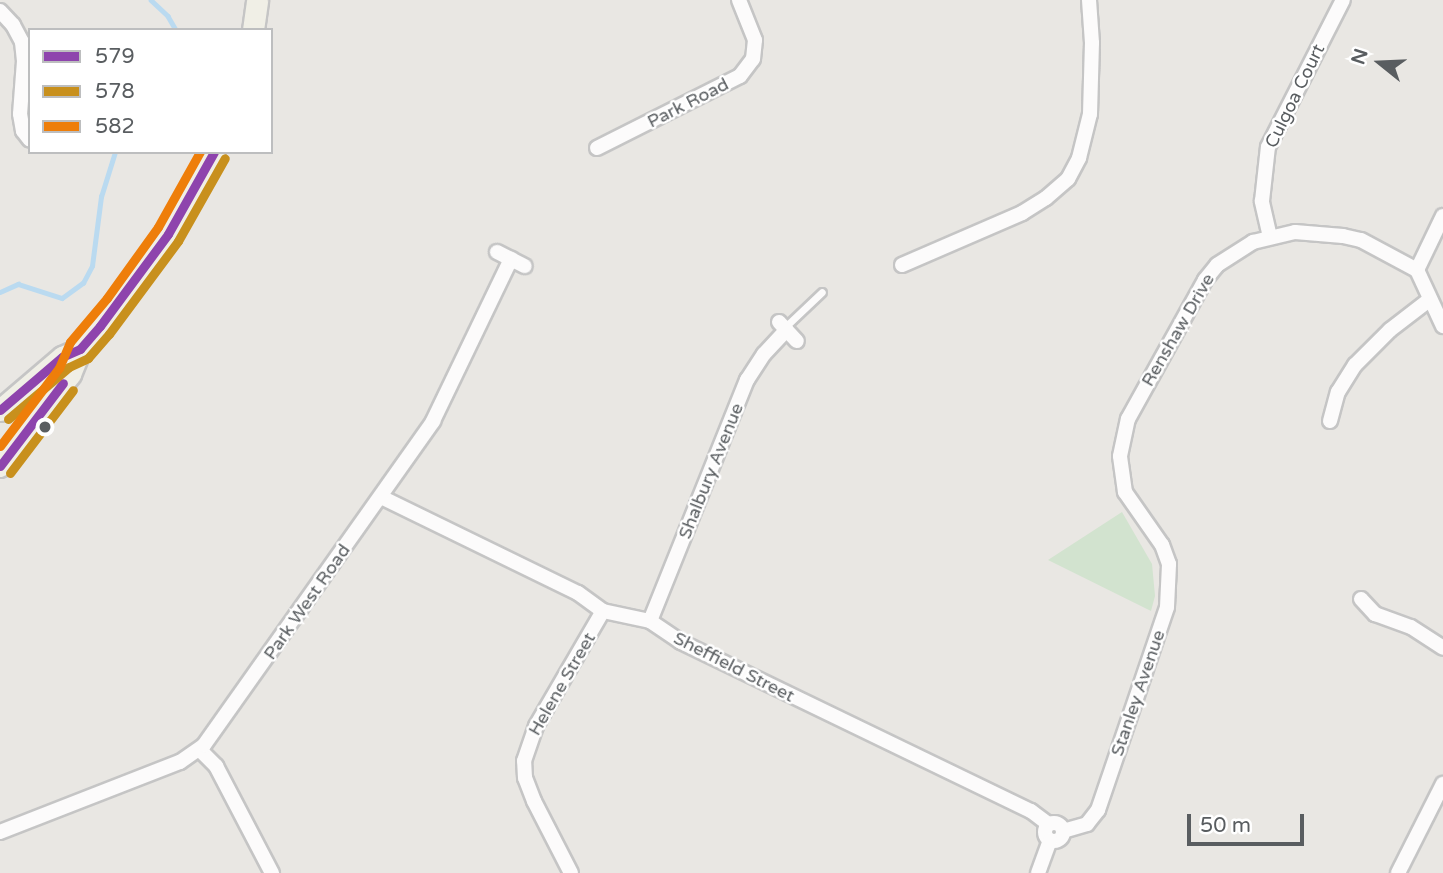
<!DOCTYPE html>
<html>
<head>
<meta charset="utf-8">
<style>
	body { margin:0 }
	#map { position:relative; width:1443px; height:873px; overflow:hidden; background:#e9e7e3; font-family:"Varela Round",sans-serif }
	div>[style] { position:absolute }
	.green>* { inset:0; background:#d2e3cf }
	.stream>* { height:4.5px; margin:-2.25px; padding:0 2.25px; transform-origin:2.25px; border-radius:2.25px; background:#badaf0 }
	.roads { filter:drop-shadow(2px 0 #c5c5c5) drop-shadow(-2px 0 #c5c5c5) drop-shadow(0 2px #c5c5c5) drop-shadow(0 -2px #c5c5c5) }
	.service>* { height:7px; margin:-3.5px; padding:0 3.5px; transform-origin:3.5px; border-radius:3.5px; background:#fcfbfb }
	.minor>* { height:14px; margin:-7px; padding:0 7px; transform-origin:7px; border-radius:7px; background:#fcfbfb }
	.minor>.ring { margin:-7px; padding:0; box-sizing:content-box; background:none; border:14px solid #fcfbfb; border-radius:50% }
	.primary>* { height:21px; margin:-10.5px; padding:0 10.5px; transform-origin:10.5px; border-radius:10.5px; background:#f0efe6 }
	.bus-1>* { height:9px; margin:-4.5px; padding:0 4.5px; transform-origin:4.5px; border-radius:4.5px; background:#8e44ad }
	.bus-2>* { height:9px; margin:-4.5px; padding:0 4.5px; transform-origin:4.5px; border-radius:4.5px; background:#c8901d }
	.bus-3>* { height:9px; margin:-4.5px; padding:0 4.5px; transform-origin:4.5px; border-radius:4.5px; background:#ee7e0a }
	.dots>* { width:19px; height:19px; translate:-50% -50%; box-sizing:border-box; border:4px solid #fff; border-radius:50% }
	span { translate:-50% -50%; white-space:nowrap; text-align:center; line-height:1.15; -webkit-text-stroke:5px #fff; paint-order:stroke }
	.street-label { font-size:18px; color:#595d60 }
	.legend { position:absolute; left:28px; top:28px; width:245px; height:126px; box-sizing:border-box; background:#fff; border:2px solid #bdbebf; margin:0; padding:9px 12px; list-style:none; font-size:21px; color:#595d60 }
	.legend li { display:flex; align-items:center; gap:14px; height:35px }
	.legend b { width:35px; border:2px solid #bdbebf }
	.north { position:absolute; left:1345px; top:28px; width:70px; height:70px; -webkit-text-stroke:5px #fff; paint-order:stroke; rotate:288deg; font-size:19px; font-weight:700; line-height:28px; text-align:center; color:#595d60 }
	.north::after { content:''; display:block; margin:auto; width:24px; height:32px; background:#595d60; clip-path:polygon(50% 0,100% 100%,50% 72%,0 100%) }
	.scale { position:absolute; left:1187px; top:814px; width:117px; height:32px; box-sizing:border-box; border:4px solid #595d60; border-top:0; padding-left:9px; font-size:21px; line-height:24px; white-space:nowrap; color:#595d60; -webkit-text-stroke:5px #fff; paint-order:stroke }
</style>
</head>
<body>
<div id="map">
	<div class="green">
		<i style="clip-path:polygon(32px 397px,30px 405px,13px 424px,13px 417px)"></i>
		<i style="clip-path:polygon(1122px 512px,1152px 564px,1155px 596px,1151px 611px,1048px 560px)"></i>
	</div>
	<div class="stream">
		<i style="left:151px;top:0;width:23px;rotate:43deg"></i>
		<i style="left:168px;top:16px;width:16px;rotate:60deg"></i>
		<i style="left:0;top:292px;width:20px;rotate:-24deg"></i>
		<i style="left:18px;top:284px;width:46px;rotate:17.7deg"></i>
		<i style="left:62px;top:298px;width:26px;rotate:-36deg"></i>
		<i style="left:83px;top:283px;width:19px;rotate:-62deg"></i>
		<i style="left:92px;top:266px;width:70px;rotate:-82.6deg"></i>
		<i style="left:101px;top:197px;width:47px;rotate:-72.7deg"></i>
	</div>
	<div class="roads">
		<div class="service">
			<i style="left:784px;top:328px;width:52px;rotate:-43.5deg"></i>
		</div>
		<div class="minor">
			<i style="left:0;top:11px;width:19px;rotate:47deg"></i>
			<i style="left:13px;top:25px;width:19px;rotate:62deg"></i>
			<i style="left:22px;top:42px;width:19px;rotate:84deg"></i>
			<i style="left:24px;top:61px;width:53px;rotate:94.3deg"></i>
			<i style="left:20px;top:114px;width:17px;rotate:80deg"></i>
			<i style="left:23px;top:131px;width:11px;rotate:52deg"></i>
			<i style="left:597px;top:148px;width:160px;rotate:-26.7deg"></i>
			<i style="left:740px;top:76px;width:21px;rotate:-53deg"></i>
			<i style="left:753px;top:59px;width:19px;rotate:-84deg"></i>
			<i style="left:755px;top:40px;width:43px;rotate:-111.8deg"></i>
			<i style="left:1270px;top:237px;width:37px;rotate:-103deg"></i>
			<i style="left:1262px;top:201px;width:54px;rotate:-83.7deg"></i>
			<i style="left:1268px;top:147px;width:165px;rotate:-63deg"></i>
			<i style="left:497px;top:252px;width:31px;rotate:27deg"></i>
			<i style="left:902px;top:265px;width:131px;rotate:-23.4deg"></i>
			<i style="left:1022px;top:213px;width:28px;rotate:-32deg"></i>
			<i style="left:1046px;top:198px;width:29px;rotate:-41deg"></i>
			<i style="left:1068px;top:179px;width:24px;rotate:-62deg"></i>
			<i style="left:1079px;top:158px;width:45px;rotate:-76deg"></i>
			<i style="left:1090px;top:114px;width:71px;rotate:-88.4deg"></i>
			<i style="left:1092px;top:43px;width:43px;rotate:-94deg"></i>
			<i style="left:1417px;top:270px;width:60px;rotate:-64.3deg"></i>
			<i style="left:779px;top:322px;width:26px;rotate:47deg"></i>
			<i style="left:1330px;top:421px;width:30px;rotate:-75deg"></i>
			<i style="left:1338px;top:392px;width:32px;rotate:-58deg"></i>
			<i style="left:1355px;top:365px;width:49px;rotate:-45deg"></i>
			<i style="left:1390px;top:330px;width:49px;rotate:-37.6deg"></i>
			<i style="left:381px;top:497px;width:219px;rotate:26deg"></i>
			<i style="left:578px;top:593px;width:31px;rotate:36deg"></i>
			<i style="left:603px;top:611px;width:48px;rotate:12deg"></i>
			<i style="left:650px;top:621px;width:37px;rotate:34deg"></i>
			<i style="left:681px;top:642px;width:389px;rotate:25.8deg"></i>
			<i style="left:1031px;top:811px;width:21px;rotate:37deg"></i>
			<i style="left:1361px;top:599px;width:21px;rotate:47deg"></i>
			<i style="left:1375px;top:614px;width:38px;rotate:20deg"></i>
			<i style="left:1411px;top:627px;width:38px;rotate:33deg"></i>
			<i style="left:650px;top:621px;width:260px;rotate:-68.1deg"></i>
			<i style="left:747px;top:380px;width:31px;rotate:-57deg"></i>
			<i style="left:764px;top:354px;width:33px;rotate:-47deg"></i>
			<i style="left:200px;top:750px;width:23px;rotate:45deg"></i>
			<i style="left:216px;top:766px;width:121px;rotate:62.4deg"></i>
			<i class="ring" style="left:1045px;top:823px;width:4px;height:4px"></i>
			<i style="left:1063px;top:831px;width:25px;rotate:-16deg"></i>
			<i style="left:1087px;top:824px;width:18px;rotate:-52deg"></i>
			<i style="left:1098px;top:810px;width:214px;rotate:-71.2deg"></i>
			<i style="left:1167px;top:607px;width:43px;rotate:-87.3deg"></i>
			<i style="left:1169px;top:564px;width:20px;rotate:-110deg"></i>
			<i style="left:1162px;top:545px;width:65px;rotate:-124.9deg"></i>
			<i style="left:1125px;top:492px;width:36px;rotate:-98deg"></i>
			<i style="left:1120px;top:456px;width:38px;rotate:-78deg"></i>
			<i style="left:1128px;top:419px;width:159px;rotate:-61deg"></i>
			<i style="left:1205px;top:280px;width:19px;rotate:-51deg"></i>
			<i style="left:1217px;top:265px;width:43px;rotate:-32.6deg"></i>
			<i style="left:1253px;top:242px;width:43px;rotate:-13.4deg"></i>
			<i style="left:1295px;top:232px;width:48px;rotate:4.8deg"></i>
			<i style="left:1343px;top:236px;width:18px;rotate:13deg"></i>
			<i style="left:1361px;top:240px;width:64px;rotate:28.2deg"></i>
			<i style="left:1417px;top:270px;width:62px;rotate:65.1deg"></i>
			<i style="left:0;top:832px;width:193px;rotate:-21.3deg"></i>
			<i style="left:180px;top:762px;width:29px;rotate:-35deg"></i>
			<i style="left:204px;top:745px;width:397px;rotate:-54.7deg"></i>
			<i style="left:433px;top:421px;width:180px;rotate:-64.3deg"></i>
			<i style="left:571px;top:873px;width:81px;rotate:-117.2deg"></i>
			<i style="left:534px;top:801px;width:25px;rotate:-111deg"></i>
			<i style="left:525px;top:778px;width:17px;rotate:-93deg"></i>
			<i style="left:524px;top:761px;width:37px;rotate:-71deg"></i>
			<i style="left:536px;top:726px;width:133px;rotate:-59.8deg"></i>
			<i style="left:1038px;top:873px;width:35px;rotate:-70deg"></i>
			<i style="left:1398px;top:873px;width:100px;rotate:-63.2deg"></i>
		</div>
		<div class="primary">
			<i style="left:253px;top:30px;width:30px;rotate:-82deg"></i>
			<i style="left:0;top:410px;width:82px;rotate:-40.5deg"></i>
			<i style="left:62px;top:357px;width:20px;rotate:-24deg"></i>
			<i style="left:80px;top:349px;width:30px;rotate:-49deg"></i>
			<i style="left:100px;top:326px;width:114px;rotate:-53.5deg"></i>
			<i style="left:168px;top:234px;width:94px;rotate:-60.7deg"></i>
			<i style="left:0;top:466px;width:116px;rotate:-52.7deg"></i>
			<i style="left:70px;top:374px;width:27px;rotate:-68deg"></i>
		</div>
	</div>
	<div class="bus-1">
		<i style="left:0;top:410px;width:82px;rotate:-40.5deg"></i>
		<i style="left:62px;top:357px;width:20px;rotate:-24deg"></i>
		<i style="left:80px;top:349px;width:30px;rotate:-49deg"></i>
		<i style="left:100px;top:326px;width:114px;rotate:-53.5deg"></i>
		<i style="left:168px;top:234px;width:94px;rotate:-60.7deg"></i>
		<i style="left:0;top:466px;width:104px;rotate:-52.8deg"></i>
	</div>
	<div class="bus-2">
		<i style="left:8px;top:419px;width:80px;rotate:-40.4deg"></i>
		<i style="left:69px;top:367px;width:21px;rotate:-25deg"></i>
		<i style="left:88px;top:358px;width:32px;rotate:-49deg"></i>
		<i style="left:109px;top:334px;width:116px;rotate:-53.4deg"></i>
		<i style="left:178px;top:241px;width:95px;rotate:-60.5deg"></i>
		<i style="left:10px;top:473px;width:104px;rotate:-52.8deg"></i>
	</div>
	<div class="bus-3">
		<i style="left:0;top:446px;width:98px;rotate:-52.9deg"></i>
		<i style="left:59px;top:368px;width:28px;rotate:-67deg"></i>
		<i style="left:70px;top:342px;width:57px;rotate:-49.9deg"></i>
		<i style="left:107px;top:298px;width:87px;rotate:-54.3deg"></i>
		<i style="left:158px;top:227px;width:86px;rotate:-60.8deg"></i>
	</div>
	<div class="dots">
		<i style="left:45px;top:427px;background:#595d60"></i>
	</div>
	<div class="street-label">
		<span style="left:1295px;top:96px;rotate:-64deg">Culgoa Court</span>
		<span style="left:688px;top:103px;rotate:-27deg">Park Road</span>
		<span style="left:1178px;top:330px;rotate:-60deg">Renshaw Drive</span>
		<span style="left:711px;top:471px;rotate:-68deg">Shalbury Avenue</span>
		<span style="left:307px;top:602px;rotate:-55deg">Park West Road</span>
		<span style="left:734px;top:667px;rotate:27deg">Sheffield Street</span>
		<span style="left:562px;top:684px;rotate:-60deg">Helene Street</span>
		<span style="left:1138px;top:693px;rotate:-71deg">Stanley Avenue</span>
	</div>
	<ul class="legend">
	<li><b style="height:9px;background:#8e44ad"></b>579</li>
	<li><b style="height:9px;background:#c8901d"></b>578</li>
	<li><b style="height:9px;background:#ee7e0a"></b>582</li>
	</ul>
	<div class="north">N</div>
	<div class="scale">50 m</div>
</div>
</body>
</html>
